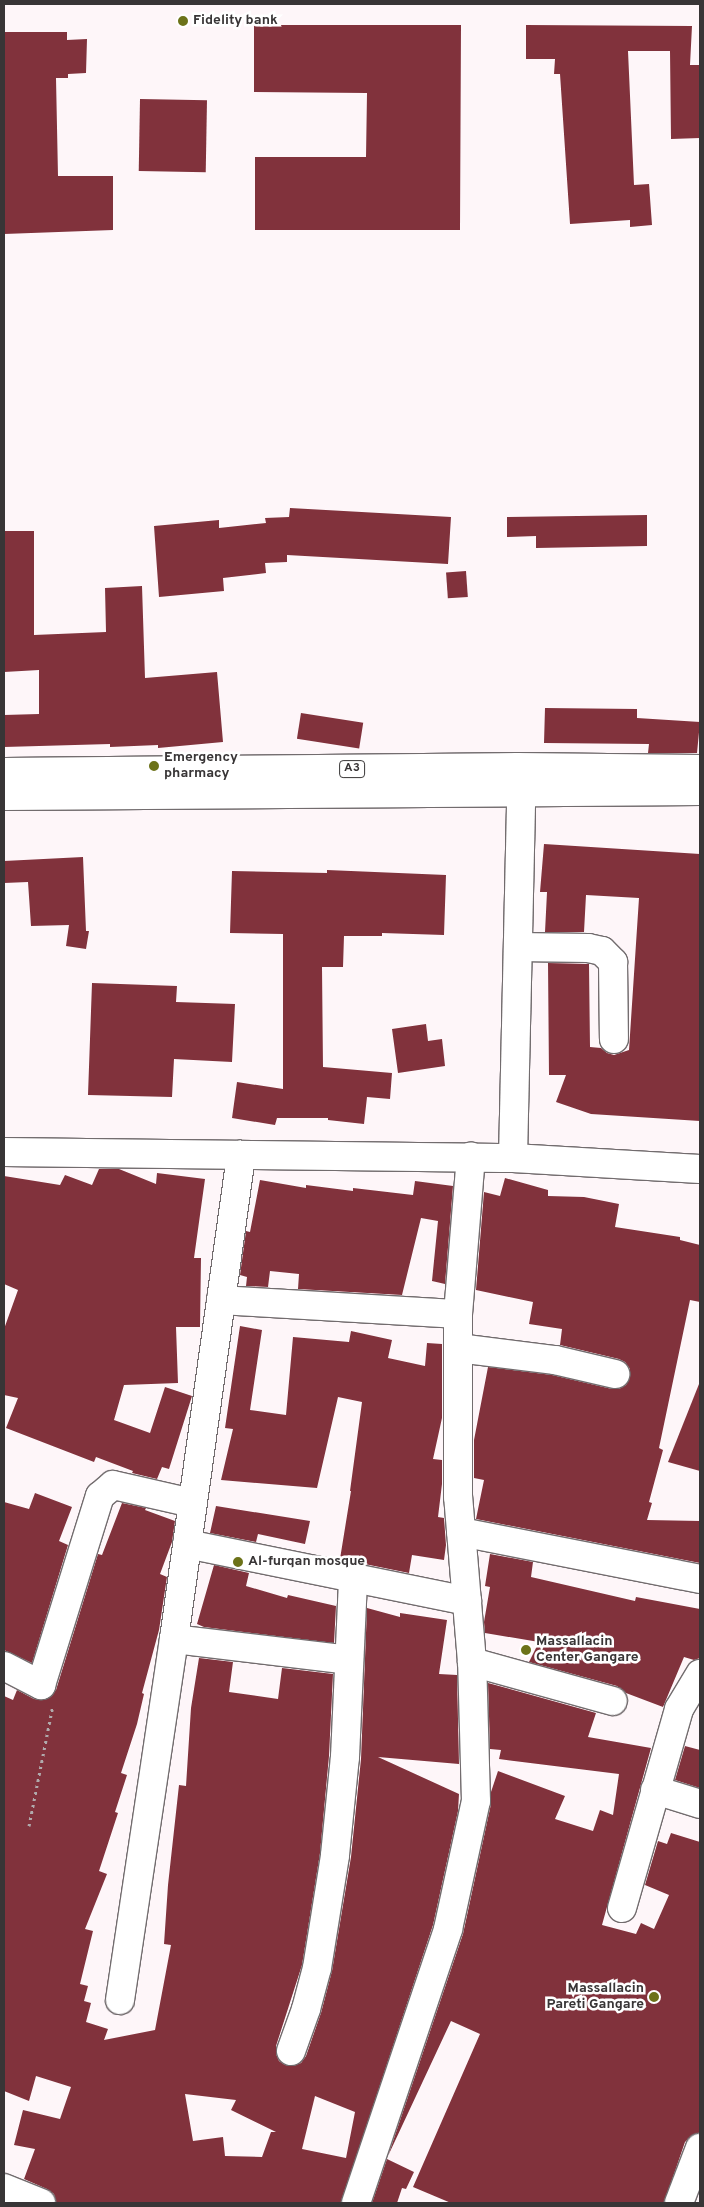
<!DOCTYPE html>
<html>
<head>
<meta charset="utf-8">
<style>
	body { margin:0 }
	#map { position:relative; width:704px; height:2207px; overflow:hidden; background:#fef6f9; font-family:Overpass,sans-serif }
	div>[style] { position:absolute }
	.building>* { inset:0; background:#81323c; transform-origin:0 0 }
	.path>* { height:3px; margin-top:-1.5px; transform-origin:0; background:repeating-linear-gradient(90deg,#b0aaac 0 2.5px,transparent 0 6.5px) }
	.roads { filter:drop-shadow(1px 0 #726c6e) drop-shadow(-1px 0 #726c6e) drop-shadow(0 1px #726c6e) drop-shadow(0 -1px #726c6e) }
	.minor>* { height:28px; margin:-14px; padding:0 14px; transform-origin:14px; border-radius:14px; background:#fff }
	.highway>* { height:28px; margin:-14px; padding:0 14px; transform-origin:14px; border-radius:14px; background:#fff }
	.dots>* { width:14px; height:14px; translate:-50% -50%; box-sizing:border-box; border:2px solid #fff; border-radius:50% }
	span { translate:-50% -50%; white-space:nowrap; text-align:center; line-height:1.15; -webkit-text-stroke:5px #fff; paint-order:stroke }
	.shield-label span { padding:1px 4px; background:#fff; border:1px solid; border-radius:4px; -webkit-text-stroke-width:0 }
	.shield-label { font-size:12px; color:#383536; font-weight:700 }
	.poi-label { font-size:14px; color:#383536; font-weight:700 }
	.left { translate:0 -50%; text-align:left }
	.right { translate:-100% -50%; text-align:right }
	.frame { position:absolute; inset:0; border:5px solid #383536; pointer-events:none }
</style>
</head>
<body>
<div id="map">
	<div class="building">
		<i style="clip-path:polygon(254px 25px,461px 25px,460px 230px,255px 230px,255px 157px,366px 157px,367px 93px,254px 92px)"></i>
		<i style="clip-path:polygon(526px 25px,692px 26px,690px 65px,700px 65px,700px 138px,671px 139px,670px 51px,628px 51px,634px 185px,649px 184px,652px 225px,630px 227px,630px 220px,570px 224px,560px 74px,554px 74px,555px 59px,526px 59px)"></i>
		<i style="clip-path:polygon(4px 32px,67px 32px,67px 40px,87px 39px,86px 73px,68px 74px,68px 78px,56px 78px,58px 176px,113px 176px,113px 230px,4px 234px)"></i>
		<i style="left:140px;top:99px;width:67px;height:72px;rotate:1deg"></i>
		<i style="clip-path:polygon(290px 508px,451px 517px,448px 564px,287px 555px,287px 562px,265px 563px,266px 573px,223px 578px,224px 591px,159px 597px,154px 526px,219px 520px,219px 528px,266px 523px,265px 518px,289px 517px)"></i>
		<i style="clip-path:polygon(647px 515px,647px 546px,536px 548px,536px 536px,507px 537px,507px 517px)"></i>
		<i style="clip-path:polygon(4px 531px,34px 531px,34px 635px,106px 632px,105px 588px,142px 586px,145px 678px,217px 672px,223px 742px,158px 748px,158px 745px,110px 747px,110px 744px,4px 747px,4px 715px,39px 714px,39px 670px,4px 672px)"></i>
		<i style="left:466px;top:571px;width:26px;height:20px;rotate:86deg"></i>
		<i style="clip-path:polygon(545px 708px,637px 709px,637px 718px,700px 722px,697px 753px,648px 753px,649px 744px,544px 743px)"></i>
		<i style="left:301px;top:713px;width:63px;height:26px;rotate:9deg"></i>
		<i style="clip-path:polygon(544px 844px,700px 854px,700px 1121px,591px 1114px,556px 1102px,566px 1075px,549px 1075px,548px 963px,589px 964px,590px 1047px,601px 1048px,607px 1053px,614px 1055px,629px 1050px,639px 898px,586px 895px,584px 932px,545px 932px,547px 892px,540px 892px)"></i>
		<i style="clip-path:polygon(83px 857px,86px 931px,89px 931px,86px 949px,66px 946px,69px 925px,31px 926px,28px 882px,4px 883px,4px 861px)"></i>
		<i style="clip-path:polygon(327px 870px,446px 875px,444px 935px,382px 933px,382px 936px,344px 936px,343px 967px,322px 967px,323px 1067px,392px 1073px,390px 1099px,367px 1097px,364px 1124px,328px 1120px,328px 1118px,277px 1118px,275px 1125px,232px 1118px,237px 1082px,283px 1089px,283px 934px,230px 933px,232px 871px,327px 873px)"></i>
		<i style="clip-path:polygon(92px 983px,177px 986px,176px 1002px,235px 1004px,232px 1062px,174px 1059px,172px 1097px,88px 1095px)"></i>
		<i style="clip-path:polygon(426px 1024px,428px 1041px,442px 1039px,445px 1066px,398px 1073px,392px 1029px)"></i>
		<i style="clip-path:polygon(99px 1169px,119px 1169px,156px 1184px,157px 1173px,205px 1179px,194px 1258px,201px 1258px,200px 1327px,176px 1327px,178px 1383px,124px 1385px,114px 1420px,150px 1433px,165px 1387px,192px 1396px,169px 1469px,162px 1467px,157px 1479px,132px 1473px,133px 1471px,96px 1457px,94px 1462px,6px 1428px,18px 1398px,4px 1395px,4px 1329px,18px 1290px,4px 1284px,4px 1176px,60px 1185px,65px 1175px,92px 1185px)"></i>
		<i style="clip-path:polygon(505px 1178px,548px 1190px,548px 1196px,584px 1197px,619px 1204px,615px 1227px,680px 1237px,680px 1240px,700px 1245px,700px 1302px,690px 1300px,659px 1448px,663px 1450px,649px 1502px,652px 1503px,647px 1520px,700px 1521px,700px 1563px,476px 1519px,484px 1480px,474px 1478px,474px 1440px,488px 1367px,552px 1375px,612px 1389px,619px 1389px,626px 1385px,630px 1377px,630px 1369px,625px 1362px,619px 1359px,560px 1345px,562px 1329px,529px 1324px,533px 1302px,476px 1290px,484px 1192px,500px 1196px)"></i>
		<i style="clip-path:polygon(260px 1180px,306px 1188px,306px 1185px,353px 1191px,353px 1188px,413px 1195px,415px 1181px,453px 1186px,445px 1284px,432px 1281px,438px 1221px,421px 1218px,402px 1295px,298px 1289px,299px 1274px,270px 1271px,268px 1287px,246px 1286px,247px 1277px,240px 1275px,246px 1231px,250px 1232px)"></i>
		<i style="clip-path:polygon(240px 1326px,262px 1330px,250px 1410px,286px 1415px,293px 1337px,349px 1342px,351px 1331px,392px 1340px,388px 1358px,425px 1366px,427px 1343px,442px 1344px,442px 1418px,433px 1459px,442px 1460px,442px 1484px,438px 1517px,444px 1518px,446px 1545px,444px 1560px,412px 1555px,409px 1573px,340px 1559px,351px 1491px,350px 1491px,362px 1402px,338px 1397px,317px 1488px,221px 1480px,233px 1429px,225px 1428px)"></i>
		<i style="clip-path:polygon(699px 1384px,700px 1384px,700px 1471px,668px 1462px)"></i>
		<i style="clip-path:polygon(35px 1493px,72px 1507px,59px 1541px,68px 1545px,32px 1663px,4px 1650px,4px 1502px,29px 1509px)"></i>
		<i style="clip-path:polygon(evenodd,122px 1503px,146px 1508px,145px 1510px,175px 1521px,172px 1542px,160px 1574px,167px 1577px,159px 1630px,142px 1693px,144px 1694px,137px 1724px,121px 1773px,127px 1775px,115px 1812px,118px 1813px,99px 1871px,107px 1874px,85px 1929px,93px 1931px,80px 1984px,88px 1986px,84px 2001px,91px 2003px,86px 2022px,108px 2029px,104px 2040px,155px 2030px,171px 1945px,164px 1944px,168px 1885px,179px 1785px,186px 1786px,191px 1708px,199px 1658px,233px 1662px,229px 1692px,278px 1699px,282px 1668px,333px 1674px,329px 1756px,320px 1853px,302px 1965px,276px 2046px,276px 2054px,279px 2061px,285px 2065px,293px 2066px,301px 2063px,306px 2056px,321px 2013px,332px 1971px,351px 1857px,361px 1759px,367px 1608px,400px 1617px,400px 1613px,447px 1620px,439px 1674px,457px 1675px,459px 1764px,378px 1757px,459px 1794px,458px 1811px,433px 1925px,341px 2203px,56px 2203px,54px 2194px,47px 2189px,24px 2179px,35px 2149px,14px 2145px,23px 2110px,60px 2119px,71px 2087px,36px 2076px,29px 2101px,4px 2091px,4px 1696px,13px 1700px,17px 1690px,34px 1699px,43px 1700px,50px 1697px,56px 1690px,98px 1554px,102px 1555px,122px 1503px,185px 2094px,236px 2100px,231px 2110px,276px 2132px,271px 2132px,262px 2157px,225px 2156px,223px 2137px,193px 2141px,185px 2094px,122px 1503px,315px 2096px,355px 2112px,346px 2158px,302px 2149px,315px 2096px)"></i>
		<i style="clip-path:polygon(216px 1506px,310px 1521px,305px 1544px,258px 1534px,256px 1542px,210px 1533px)"></i>
		<i style="clip-path:polygon(490px 1554px,533px 1562px,531px 1577px,635px 1601px,636px 1597px,700px 1609px,700px 1658px,694px 1660px,684px 1657px,663px 1707px,626px 1693px,617px 1686px,529px 1662px,539px 1642px,485px 1633px,484px 1622px,490px 1587px,485px 1586px)"></i>
		<i style="clip-path:polygon(214px 1565px,249px 1573px,246px 1586px,287px 1598px,288px 1595px,336px 1606px,334px 1643px,204px 1627px,197px 1624px)"></i>
		<i style="clip-path:polygon(488px 1683px,596px 1713px,588px 1737px,651px 1748px,602px 1925px,636px 1934px,641px 1923px,654px 1929px,669px 1895px,645px 1885px,658px 1841px,667px 1844px,671px 1833px,700px 1842px,700px 2133px,691px 2136px,685px 2142px,664px 2203px,451px 2203px,413px 2187px,480px 2034px,451px 2021px,388px 2156px,463px 1934px,491px 1804px,491px 1792px,498px 1771px,565px 1796px,555px 1819px,593px 1831px,600px 1810px,613px 1815px,619px 1774px,499px 1759px,501px 1750px,490px 1749px)"></i>
		<i style="clip-path:polygon(685px 1746px,700px 1750px,700px 1788px,675px 1780px)"></i>
		<i style="clip-path:polygon(387px 2159px,414px 2172px,406px 2189px,402px 2188px,397px 2203px,372px 2203px)"></i>
	</div>
	<div class="path">
		<i style="left:29px;top:1826px;width:123px;rotate:-78.8deg"></i>
	</div>
	<div class="roads">
		<div class="minor">
			<i style="left:518px;top:947px;width:70px;rotate:0.8deg"></i>
			<i style="left:588px;top:948px;width:14px;rotate:12deg"></i>
			<i style="left:602px;top:951px;width:16px;rotate:45deg"></i>
			<i style="left:613px;top:962px;width:77px;rotate:89.3deg"></i>
			<i style="left:4px;top:1152px;width:509px;rotate:0.68deg"></i>
			<i style="left:513px;top:1158px;width:187px;rotate:3.4deg"></i>
			<i style="left:513px;top:1158px;width:366px;rotate:-88.7deg"></i>
			<i style="left:221px;top:1300px;width:237px;rotate:3.4deg"></i>
			<i style="left:458px;top:1348px;width:98px;rotate:7.1deg"></i>
			<i style="left:555px;top:1360px;width:62px;rotate:13.1deg"></i>
			<i style="left:461px;top:1532px;width:244px;rotate:11.1deg"></i>
			<i style="left:187px;top:1544px;width:286px;rotate:11.5deg"></i>
			<i style="left:174px;top:1639px;width:176px;rotate:6.8deg"></i>
			<i style="left:472px;top:1662px;width:146px;rotate:15.5deg"></i>
			<i style="left:4px;top:1666px;width:42px;rotate:27.2deg"></i>
			<i style="left:41px;top:1685px;width:198px;rotate:-72.7deg"></i>
			<i style="left:100px;top:1496px;width:17px;rotate:-40deg"></i>
			<i style="left:113px;top:1485px;width:81px;rotate:12.8deg"></i>
			<i style="left:655px;top:1790px;width:47px;rotate:17.3deg"></i>
			<i style="left:622px;top:1908px;width:207px;rotate:-74deg"></i>
			<i style="left:679px;top:1709px;width:41px;rotate:-59deg"></i>
			<i style="left:120px;top:2000px;width:365px;rotate:-81.5deg"></i>
			<i style="left:174px;top:1639px;width:489px;rotate:-82.1deg"></i>
			<i style="left:291px;top:2051px;width:45px;rotate:-70.3deg"></i>
			<i style="left:306px;top:2009px;width:42px;rotate:-75deg"></i>
			<i style="left:317px;top:1968px;width:114px;rotate:-80.9deg"></i>
			<i style="left:335px;top:1855px;width:99px;rotate:-84.2deg"></i>
			<i style="left:345px;top:1757px;width:179px;rotate:-87.4deg"></i>
			<i style="left:4px;top:2188px;width:40px;rotate:22deg"></i>
			<i style="left:356px;top:2203px;width:289px;rotate:-71.4deg"></i>
			<i style="left:448px;top:1929px;width:131px;rotate:-77.7deg"></i>
			<i style="left:476px;top:1801px;width:139px;rotate:-91.6deg"></i>
			<i style="left:472px;top:1662px;width:166px;rotate:-94.8deg"></i>
			<i style="left:458px;top:1497px;width:183px;rotate:-90deg"></i>
			<i style="left:458px;top:1314px;width:158px;rotate:-85.3deg"></i>
			<i style="left:679px;top:2203px;width:59px;rotate:-69.1deg"></i>
		</div>
		<div class="highway">
			<i style="left:4px;top:772px;width:513px;rotate:-0.56deg"></i>
			<i style="left:517px;top:767px;width:183px;rotate:0.6deg"></i>
			<i style="left:4px;top:796px;width:696px;rotate:-0.41deg"></i>
		</div>
	</div>
	<div class="dots">
		<i style="left:183px;top:21px;background:#6c7219"></i>
		<i style="left:154px;top:766px;background:#6c7219"></i>
		<i style="left:238px;top:1562px;background:#6c7219"></i>
		<i style="left:526px;top:1650px;background:#6c7219"></i>
		<i style="left:654px;top:1997px;background:#6c7219"></i>
	</div>
	<div class="shield-label">
		<span style="left:352px;top:769px">A3</span>
	</div>
	<div class="poi-label">
		<span class="left" style="left:193px;top:21px">Fidelity bank</span>
		<span class="left" style="left:164px;top:766px">Emergency<br>pharmacy</span>
		<span class="left" style="left:248px;top:1562px">Al-furqan mosque</span>
		<span class="left" style="left:536px;top:1650px">Massallacin<br>Center Gangare</span>
		<span class="right" style="left:644px;top:1997px">Massallacin<br>Pareti Gangare</span>
	</div>
	<div class="frame"></div>
</div>
</body>
</html>
